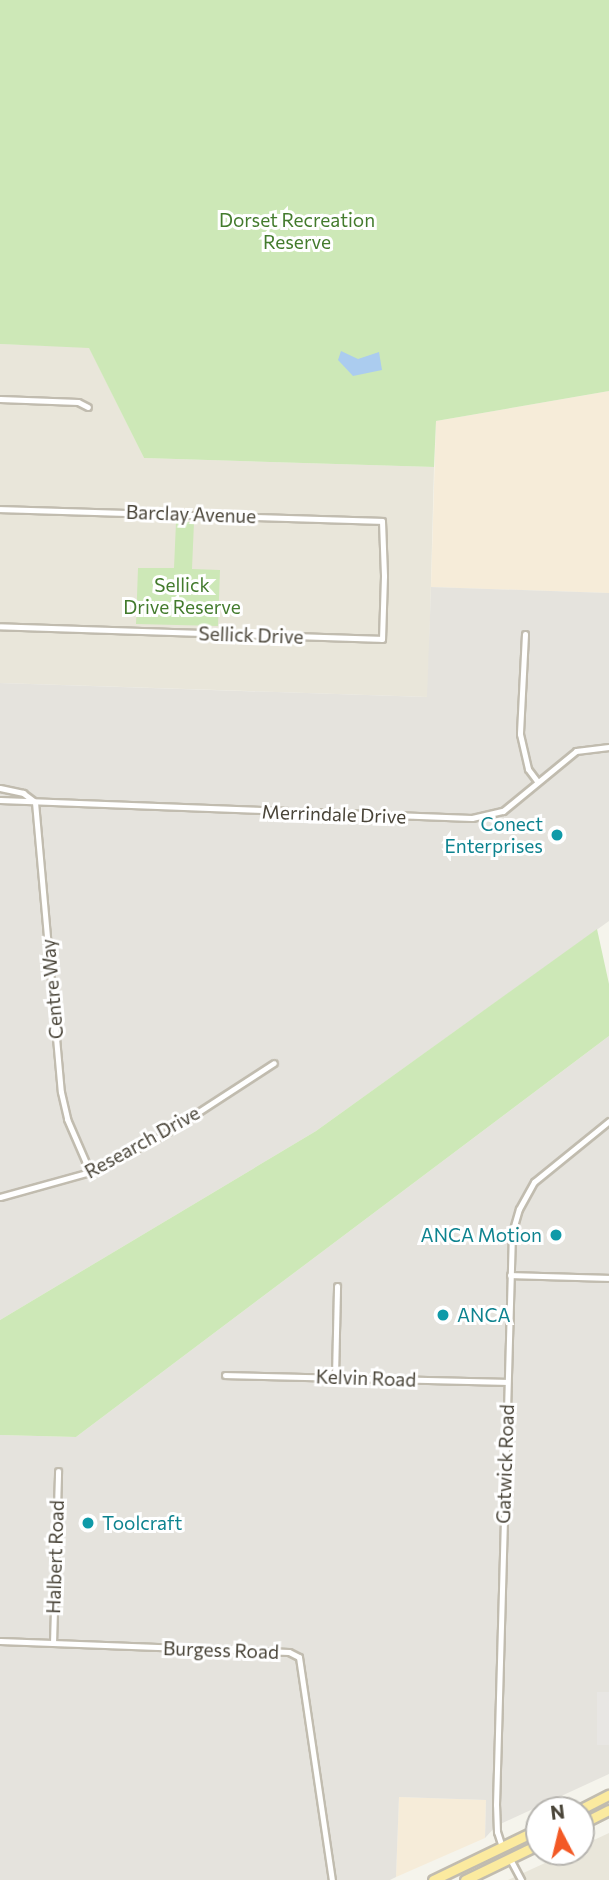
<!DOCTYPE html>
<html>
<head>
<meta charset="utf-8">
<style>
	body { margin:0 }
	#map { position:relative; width:609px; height:1880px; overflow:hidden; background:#f5f4ec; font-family:Commissioner,sans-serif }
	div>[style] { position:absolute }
	.residential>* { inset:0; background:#e9e6da }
	.commercial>* { inset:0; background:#f6ecd9 }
	.industrial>* { inset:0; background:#e5e3dd }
	.green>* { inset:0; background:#cde8b7 }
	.parking>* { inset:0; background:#e8e6e3; transform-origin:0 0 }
	.water>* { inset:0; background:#abccef }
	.roads { filter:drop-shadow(2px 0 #c1bcaf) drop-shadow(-2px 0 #c1bcaf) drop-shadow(0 2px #c1bcaf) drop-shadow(0 -2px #c1bcaf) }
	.minor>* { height:5px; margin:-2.5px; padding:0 2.5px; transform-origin:2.5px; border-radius:2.5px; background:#fff }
	.primary>* { height:9px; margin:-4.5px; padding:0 4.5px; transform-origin:4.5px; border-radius:4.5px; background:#fbea9f }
	.dots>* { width:19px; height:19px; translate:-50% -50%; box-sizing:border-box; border:4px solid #fff; border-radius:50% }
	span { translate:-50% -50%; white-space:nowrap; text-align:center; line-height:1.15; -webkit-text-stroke:6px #fff; paint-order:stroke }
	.park-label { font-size:19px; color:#437b2d }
	.street-label { font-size:19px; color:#4a4539 }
	.culture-label { font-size:19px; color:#0d838f }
	.right { translate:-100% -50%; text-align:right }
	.left { translate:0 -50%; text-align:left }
	.north { position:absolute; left:525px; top:1796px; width:70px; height:70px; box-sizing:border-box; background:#fff; border:2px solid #b7b5b0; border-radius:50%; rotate:353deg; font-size:19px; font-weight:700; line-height:28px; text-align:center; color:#4a4539 }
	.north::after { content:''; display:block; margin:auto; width:24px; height:32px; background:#f35925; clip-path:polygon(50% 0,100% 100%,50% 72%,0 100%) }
</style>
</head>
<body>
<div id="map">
	<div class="residential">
		<i style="clip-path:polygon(0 344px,89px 347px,144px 458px,434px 467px,428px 697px,0 683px)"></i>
		<i style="clip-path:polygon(609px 1833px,609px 1880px,508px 1880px,569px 1852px,581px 1852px,581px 1846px)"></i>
	</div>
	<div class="commercial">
		<i style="clip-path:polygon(609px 391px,609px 593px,431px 587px,436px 421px)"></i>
		<i style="clip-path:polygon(399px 1797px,486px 1800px,485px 1838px,396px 1877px)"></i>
	</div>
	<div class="industrial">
		<i style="clip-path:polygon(431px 587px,609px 593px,609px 921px,316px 1131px,0 1320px,0 683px,427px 697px)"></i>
		<i style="clip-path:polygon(609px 1036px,609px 1774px,496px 1826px,485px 1838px,486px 1800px,399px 1797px,396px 1877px,390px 1880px,0 1880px,0 1435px,76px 1437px)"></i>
	</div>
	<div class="green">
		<i style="clip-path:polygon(0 0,609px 0,609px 391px,436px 421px,434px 467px,144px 458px,89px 348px,0 344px)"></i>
		<i style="clip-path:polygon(176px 522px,194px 522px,192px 569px,220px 570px,218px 626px,136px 624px,138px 568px,174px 568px)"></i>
		<i style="clip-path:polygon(597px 929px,609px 984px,609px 1036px,76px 1437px,0 1435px,0 1320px,316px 1131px)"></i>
	</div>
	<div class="parking">
		<i style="left:597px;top:1692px;width:12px;height:53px"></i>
	</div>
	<div class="water">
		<i style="clip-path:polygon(341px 351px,358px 359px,379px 352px,382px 370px,353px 376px,338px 360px)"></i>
	</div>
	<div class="roads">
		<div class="minor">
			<i style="left:0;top:399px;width:78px;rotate:2.2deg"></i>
			<i style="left:78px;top:402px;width:11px;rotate:27deg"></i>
			<i style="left:0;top:509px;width:382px;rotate:1.8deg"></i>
			<i style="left:382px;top:521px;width:55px;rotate:87.9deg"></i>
			<i style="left:384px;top:576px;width:63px;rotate:91.8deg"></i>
			<i style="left:382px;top:639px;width:382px;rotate:-178.1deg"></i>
			<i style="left:525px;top:634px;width:100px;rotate:92.9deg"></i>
			<i style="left:520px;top:734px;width:36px;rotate:77deg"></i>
			<i style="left:528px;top:769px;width:15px;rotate:53deg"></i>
			<i style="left:0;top:788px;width:24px;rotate:12deg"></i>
			<i style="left:23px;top:793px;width:15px;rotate:37deg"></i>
			<i style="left:0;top:800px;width:472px;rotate:2.2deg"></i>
			<i style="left:472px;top:818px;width:32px;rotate:-13deg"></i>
			<i style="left:503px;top:811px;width:94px;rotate:-39.4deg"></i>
			<i style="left:576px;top:751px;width:33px;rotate:-7deg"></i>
			<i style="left:35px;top:802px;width:291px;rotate:84.9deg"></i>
			<i style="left:61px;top:1092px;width:28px;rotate:77deg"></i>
			<i style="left:67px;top:1119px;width:58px;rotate:66.5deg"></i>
			<i style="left:0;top:1197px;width:93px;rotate:-15.5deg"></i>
			<i style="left:90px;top:1172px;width:82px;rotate:-26.9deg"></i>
			<i style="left:163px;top:1135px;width:132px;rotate:-33deg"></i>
			<i style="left:510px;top:1275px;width:99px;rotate:1.7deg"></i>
			<i style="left:225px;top:1375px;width:282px;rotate:1.4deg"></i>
			<i style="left:335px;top:1377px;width:91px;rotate:-88.7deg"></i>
			<i style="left:0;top:1641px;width:289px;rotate:2.2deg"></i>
			<i style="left:289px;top:1652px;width:11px;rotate:27deg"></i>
			<i style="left:299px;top:1657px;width:225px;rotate:81.6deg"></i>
			<i style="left:53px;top:1643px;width:172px;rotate:-88.3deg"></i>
			<i style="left:502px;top:1847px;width:16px;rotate:-108deg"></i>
			<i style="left:497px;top:1832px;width:27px;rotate:-92deg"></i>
			<i style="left:496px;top:1805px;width:572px;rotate:-88.4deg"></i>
			<i style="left:512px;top:1233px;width:25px;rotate:-74deg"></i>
			<i style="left:519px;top:1209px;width:31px;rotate:-61deg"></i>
			<i style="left:534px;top:1182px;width:97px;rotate:-39.1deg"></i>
			<i style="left:510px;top:1859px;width:24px;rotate:62deg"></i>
		</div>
		<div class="primary">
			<i style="left:579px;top:1810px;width:34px;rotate:-27deg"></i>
			<i style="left:581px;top:1824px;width:31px;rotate:-27deg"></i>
			<i style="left:433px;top:1880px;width:118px;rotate:-25.7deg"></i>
			<i style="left:465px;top:1880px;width:82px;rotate:-25.9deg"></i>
		</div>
	</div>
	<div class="dots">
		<i style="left:557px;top:835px;background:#0f9aa8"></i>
		<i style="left:556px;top:1235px;background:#0f9aa8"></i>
		<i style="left:443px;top:1315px;background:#0f9aa8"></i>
		<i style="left:88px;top:1523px;background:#0f9aa8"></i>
	</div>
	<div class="park-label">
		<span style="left:297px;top:231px">Dorset Recreation<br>Reserve</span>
		<span style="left:182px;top:596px">Sellick<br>Drive Reserve</span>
	</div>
	<div class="street-label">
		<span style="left:191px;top:514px;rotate:2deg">Barclay Avenue</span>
		<span style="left:251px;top:635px;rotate:2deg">Sellick Drive</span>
		<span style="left:334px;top:814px;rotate:2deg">Merrindale Drive</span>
		<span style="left:52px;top:989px;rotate:-95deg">Centre Way</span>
		<span style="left:142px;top:1142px;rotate:-29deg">Research Drive</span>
		<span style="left:366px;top:1378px;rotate:2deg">Kelvin Road</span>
		<span style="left:505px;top:1464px;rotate:-88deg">Gatwick Road</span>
		<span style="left:55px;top:1557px;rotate:-88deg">Halbert Road</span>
		<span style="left:221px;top:1650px;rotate:2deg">Burgess Road</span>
	</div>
	<div class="culture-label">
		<span class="right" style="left:543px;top:835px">Conect<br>Enterprises</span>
		<span class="right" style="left:542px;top:1235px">ANCA Motion</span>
		<span class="left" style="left:457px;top:1315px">ANCA</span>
		<span class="left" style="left:102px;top:1523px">Toolcraft</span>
	</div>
	<div class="north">N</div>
</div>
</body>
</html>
